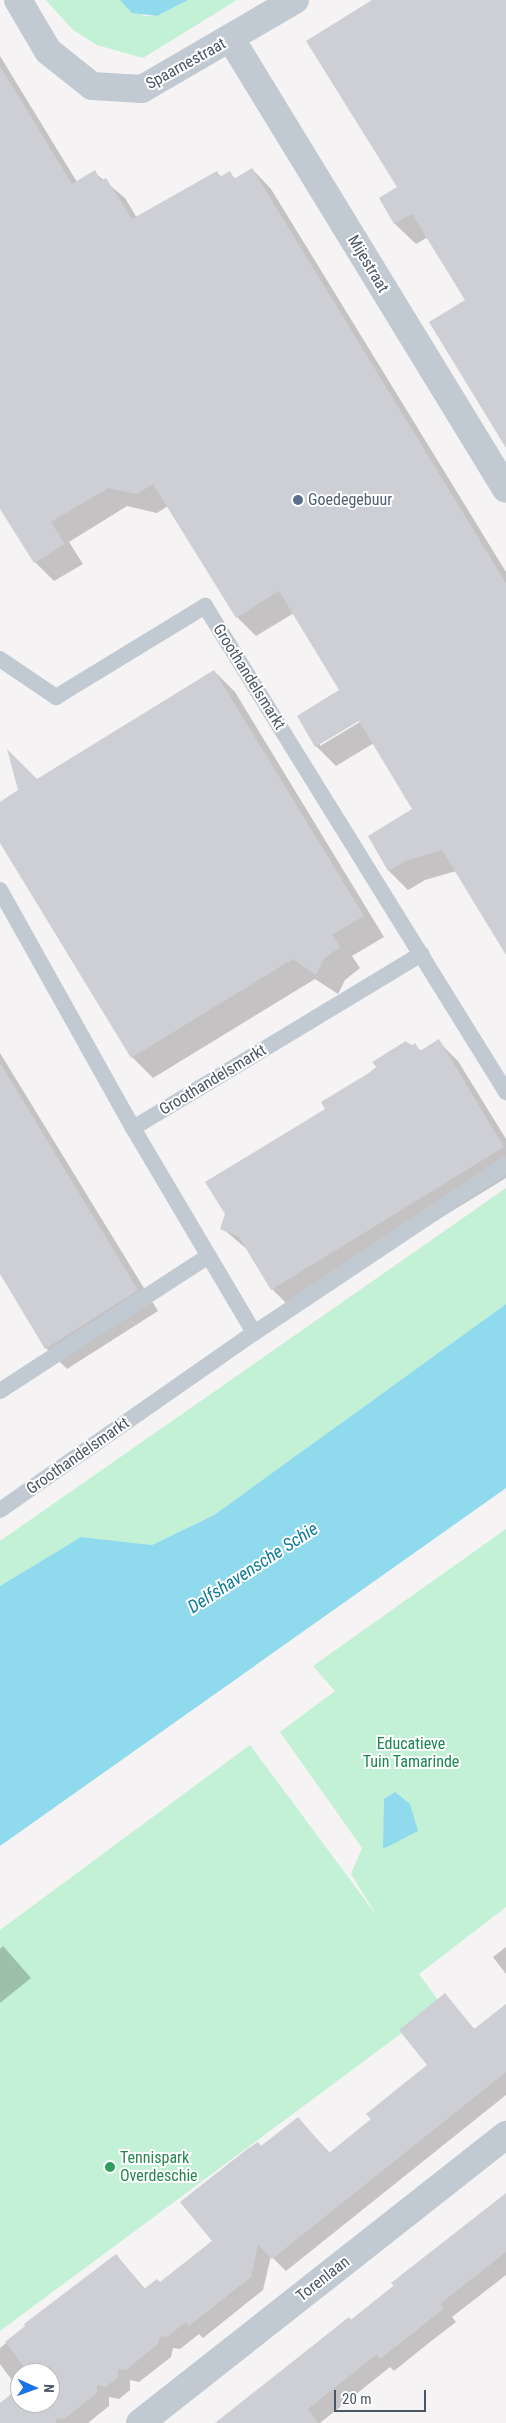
<!DOCTYPE html>
<html>
<head>
<meta charset="utf-8">
<style>
	body { margin:0 }
	#map { position:relative; width:506px; height:2423px; overflow:hidden; background:#f5f3f3; font-family:"Roboto Condensed",sans-serif }
	div>[style] { position:absolute }
	.green>* { inset:0; background:#c3f1d5 }
	.water>* { inset:0; background:#90daee }
	.shadow>* { inset:0; background:#0003 }
	.building>* { inset:0; background:#cdcfd5 }
	.lane>* { height:16px; margin:-8px; padding:0 8px; transform-origin:8px; border-radius:8px; background:#c1cad2 }
	.street>* { height:28px; margin:-14px; padding:0 14px; transform-origin:14px; border-radius:14px; background:#c1cad2 }
	.dots>* { width:14px; height:14px; translate:-50% -50%; box-sizing:border-box; border:2px solid #fff; border-radius:50% }
	span { translate:-50% -50%; white-space:nowrap; text-align:center; line-height:1.15; -webkit-text-stroke:4px #fff; paint-order:stroke }
	.street-label { font-size:16px; color:#4a5661 }
	.service-label { font-size:16px; color:#4e5e75 }
	.left { translate:0 -50%; text-align:left }
	.park-label { font-size:16px; color:#17864f }
	.leisure-label { font-size:16px; color:#27864d }
	.water-label { font-size:18px; color:#0c7c9b; font-style:italic }
	.north { position:absolute; left:10px; top:2363px; width:50px; height:50px; box-sizing:border-box; background:#fff; border:1px solid #b7bbc0; border-radius:50%; rotate:92deg; font-size:14px; font-weight:700; line-height:20px; text-align:center; color:#4a5661 }
	.north::after { content:''; display:block; margin:auto; width:18px; height:22px; background:#1a73e8; clip-path:polygon(50% 0,100% 100%,50% 72%,0 100%) }
	.scale { position:absolute; left:334px; top:2390px; width:92px; height:22px; box-sizing:border-box; border:2px solid #4a5661; border-top:0; padding-left:6px; font-size:15px; line-height:18px; white-space:nowrap; color:#4a5661; -webkit-text-stroke:4px #fff; paint-order:stroke }
</style>
</head>
<body>
<div id="map">
	<div class="green">
		<i style="clip-path:polygon(46px 0,120px 0,144px 16px,157px 16px,188px 0,237px 0,143px 58px,97px 45px,73px 30px)"></i>
		<i style="clip-path:polygon(506px 1188px,506px 1304px,214px 1515px,152px 1545px,81px 1537px,0 1586px,0 1541px)"></i>
		<i style="clip-path:polygon(506px 1529px,506px 1907px,419px 1974px,441px 2004px,0 2331px,0 1930px,250px 1745px,377px 1916px,351px 1874px,362px 1848px,280px 1732px,335px 1691px,313px 1666px)"></i>
	</div>
	<div class="water">
		<i style="clip-path:polygon(120px 0,188px 0,157px 16px,132px 13px)"></i>
		<i style="clip-path:polygon(506px 1304px,506px 1488px,0 1846px,0 1586px,81px 1537px,152px 1545px,214px 1515px)"></i>
		<i style="clip-path:polygon(395px 1792px,410px 1804px,418px 1831px,383px 1849px,384px 1799px)"></i>
	</div>
	<div class="shadow">
		<i style="clip-path:polygon(375px 0,506px 0,506px 445px,467px 300px,428px 237px,416px 244px,395px 224px,380px 198px,398px 187px)"></i>
		<i style="clip-path:polygon(evenodd,0 56px,77px 182px,94px 172px,125px 198px,137px 218px,217px 173px,222px 177px,229px 173px,236px 179px,252px 169px,271px 189px,506px 572px,506px 953px,456px 871px,425px 880px,408px 890px,389px 871px,369px 837px,414px 809px,374px 743px,336px 766px,316px 746px,299px 716px,341px 690px,294px 613px,256px 636px,237px 617px,168px 506px,157px 513px,127px 506px,69px 542px,83px 564px,54px 581px,35px 562px,0 505px,0 56px,364px 717px,365px 719px,320px 746px,320px 743px,364px 717px)"></i>
		<i style="clip-path:polygon(214px 671px,235px 692px,384px 937px,352px 956px,360px 968px,345px 980px,338px 994px,315px 979px,153px 1078px,132px 1057px,0 840px,0 803px)"></i>
		<i style="clip-path:polygon(438px 1041px,458px 1061px,506px 1139px,506px 1178px,292px 1309px,272px 1289px,249px 1251px,222px 1228px,327px 1109px,406px 1042px,422px 1051px)"></i>
		<i style="clip-path:polygon(0 1053px,158px 1311px,67px 1369px,46px 1348px,0 1273px)"></i>
		<i style="clip-path:polygon(3px 1946px,31px 1978px,0 2003px,0 1949px)"></i>
		<i style="clip-path:polygon(506px 1947px,506px 1974px,493px 1957px)"></i>
		<i style="clip-path:polygon(445px 1995px,475px 2030px,506px 2006px,506px 2095px,286px 2271px,271px 2256px,263px 2290px,203px 2338px,199px 2334px,180px 2349px,173px 2348px,171px 2357px,139px 2382px,130px 2380px,130px 2390px,119px 2399px,109px 2397px,109px 2406px,88px 2423px,0 2423px,22px 2403px,50px 2403px,50px 2373px,20px 2373px,20px 2391px,0 2364px,0 2348px,116px 2255px,146px 2290px,160px 2284px,213px 2242px,262px 2147px,298px 2119px,330px 2153px,372px 2120px,429px 2065px)"></i>
		<i style="clip-path:polygon(506px 2196px,506px 2275px,452px 2317px,456px 2322px,430px 2342px,394px 2371px,390px 2367px,320px 2423px,222px 2423px)"></i>
	</div>
	<div class="building">
		<i style="clip-path:polygon(372px 0,506px 0,506px 448px,429px 322px,465px 300px,412px 214px,394px 224px,379px 198px,397px 187px,306px 41px)"></i>
		<i style="clip-path:polygon(0 66px,72px 184px,95px 170px,101px 181px,106px 178px,132px 219px,217px 171px,220px 177px,230px 171px,234px 179px,252px 168px,506px 583px,506px 955px,442px 850px,406px 861px,388px 871px,368px 836px,412px 809px,359px 721px,315px 747px,297px 716px,339px 690px,279px 591px,236px 618px,153px 484px,137px 494px,108px 488px,51px 522px,65px 544px,34px 563px,0 509px)"></i>
		<i style="clip-path:polygon(214px 670px,364px 916px,332px 935px,340px 947px,324px 959px,316px 975px,293px 959px,131px 1058px,0 843px,0 802px,18px 790px,7px 749px,37px 779px)"></i>
		<i style="clip-path:polygon(439px 1039px,504px 1147px,271px 1290px,239px 1237px,220px 1229px,225px 1214px,205px 1182px,325px 1109px,321px 1102px,377px 1068px,372px 1062px,406px 1041px,410px 1047px,415px 1043px,420px 1051px)"></i>
		<i style="clip-path:polygon(0 1063px,138px 1290px,45px 1349px,0 1274px)"></i>
		<i style="clip-path:polygon(445px 1993px,474px 2029px,506px 2004px,506px 2072px,272px 2259px,258px 2245px,251px 2277px,189px 2326px,186px 2322px,167px 2337px,160px 2336px,158px 2344px,126px 2370px,118px 2369px,118px 2377px,106px 2387px,97px 2385px,97px 2393px,64px 2419px,56px 2418px,56px 2423px,0 2423px,0 2403px,20px 2387px,20px 2403px,50px 2403px,50px 2373px,29px 2373px,5px 2342px,25px 2326px,24px 2324px,116px 2254px,144px 2289px,157px 2279px,160px 2282px,212px 2241px,180px 2202px,246px 2150px,258px 2142px,261px 2146px,298px 2117px,329px 2153px,371px 2119px,366px 2114px,427px 2065px,399px 2030px)"></i>
		<i style="clip-path:polygon(506px 2193px,506px 2252px,440px 2304px,444px 2308px,417px 2330px,380px 2359px,377px 2354px,308px 2409px,318px 2423px,215px 2423px,349px 2317px,351px 2320px,394px 2286px,391px 2283px)"></i>
	</div>
	<div class="lane">
		<i style="left:0;top:659px;width:68px;rotate:34.2deg"></i>
		<i style="left:56px;top:697px;width:175px;rotate:-31.4deg"></i>
		<i style="left:205px;top:606px;width:572px;rotate:58.23deg"></i>
		<i style="left:0;top:890px;width:273px;rotate:60.8deg"></i>
		<i style="left:133px;top:1128px;width:238px;rotate:59.4deg"></i>
		<i style="left:133px;top:1128px;width:337px;rotate:-31.1deg"></i>
		<i style="left:0;top:1391px;width:247px;rotate:-32.9deg"></i>
		<i style="left:0;top:1510px;width:310px;rotate:-34.9deg"></i>
		<i style="left:254px;top:1333px;width:303px;rotate:-33.7deg"></i>
	</div>
	<div class="street">
		<i style="left:18px;top:0;width:59px;rotate:59.5deg"></i>
		<i style="left:48px;top:51px;width:56px;rotate:38.5deg"></i>
		<i style="left:92px;top:86px;width:50px;rotate:3.4deg"></i>
		<i style="left:142px;top:89px;width:177px;rotate:-30.2deg"></i>
		<i style="left:231px;top:39px;width:527px;rotate:58.57deg"></i>
		<i style="left:140px;top:2423px;width:466px;rotate:-38.2deg"></i>
	</div>
	<div class="dots">
		<i style="left:298px;top:500px;background:#5c6f8a"></i>
		<i style="left:110px;top:2167px;background:#2e9e5b"></i>
	</div>
	<div class="street-label">
		<span style="left:186px;top:64px;rotate:-29deg">Spaarnestraat</span>
		<span style="left:368px;top:264px;rotate:59deg">Mijestraat</span>
		<span style="left:249px;top:677px;rotate:58deg">Groothandelsmarkt</span>
		<span style="left:213px;top:1080px;rotate:-31deg">Groothandelsmarkt</span>
		<span style="left:78px;top:1456px;rotate:-35deg">Groothandelsmarkt</span>
		<span style="left:323px;top:2279px;rotate:-38deg">Torenlaan</span>
	</div>
	<div class="service-label">
		<span class="left" style="left:308px;top:500px">Goedegebuur</span>
	</div>
	<div class="park-label">
		<span style="left:411px;top:1753px">Educatieve<br>Tuin Tamarinde</span>
	</div>
	<div class="leisure-label">
		<span class="left" style="left:120px;top:2167px">Tennispark<br>Overdeschie</span>
	</div>
	<div class="water-label">
		<span style="left:253px;top:1568px;rotate:-33deg">Delfshavensche Schie</span>
	</div>
	<div class="north">N</div>
	<div class="scale">20 m</div>
</div>
</body>
</html>
